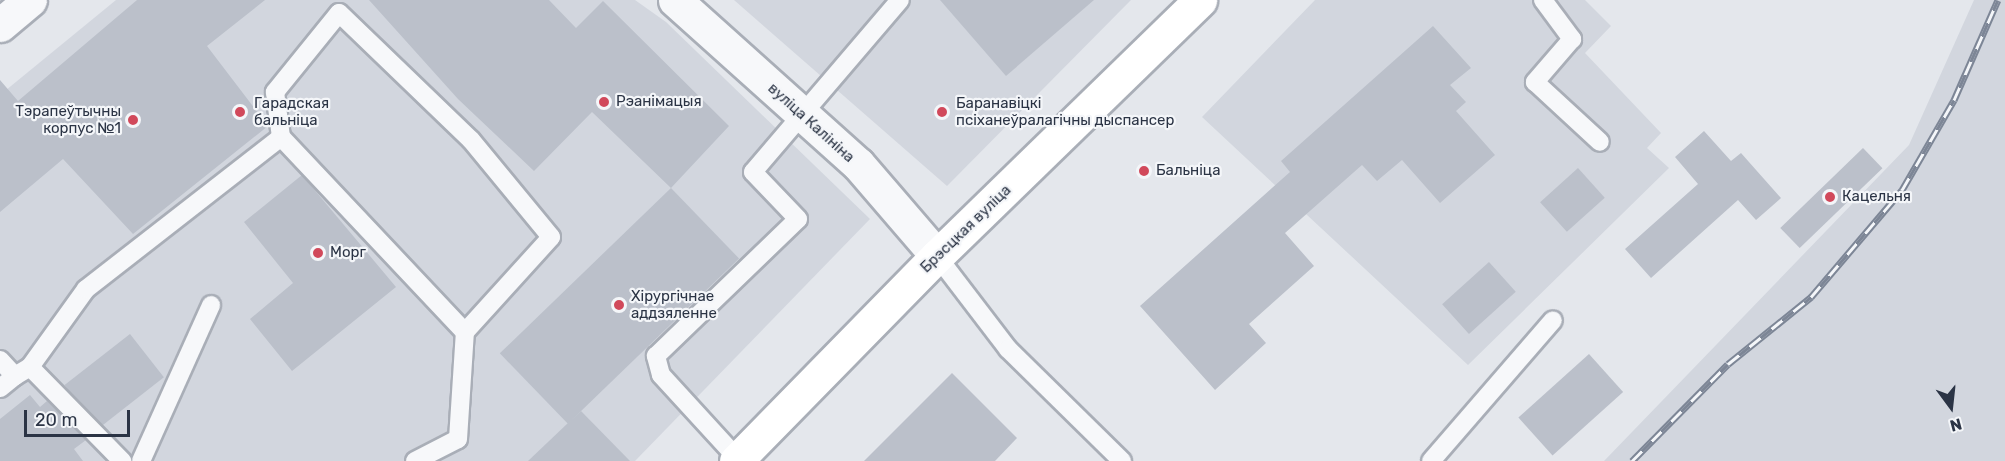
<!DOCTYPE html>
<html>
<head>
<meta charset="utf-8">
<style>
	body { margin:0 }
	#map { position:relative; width:2005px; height:461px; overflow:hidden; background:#e4e7ec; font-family:Rubik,sans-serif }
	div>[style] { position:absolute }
	.built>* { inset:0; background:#d2d6de }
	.building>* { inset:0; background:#bbc0ca; transform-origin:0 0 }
	.roads { filter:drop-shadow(2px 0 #a9aeb7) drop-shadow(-2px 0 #a9aeb7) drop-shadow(0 2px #a9aeb7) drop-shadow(0 -2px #a9aeb7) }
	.lane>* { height:18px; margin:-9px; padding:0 9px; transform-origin:9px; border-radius:9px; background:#f7f8fa }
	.street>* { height:33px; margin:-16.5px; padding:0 16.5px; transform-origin:16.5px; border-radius:16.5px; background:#f7f8fa }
	.secondary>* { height:33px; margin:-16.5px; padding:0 16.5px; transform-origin:16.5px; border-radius:16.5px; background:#fff }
	.rail>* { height:7px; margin-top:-3.5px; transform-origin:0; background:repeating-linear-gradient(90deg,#f4f6f9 0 14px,#7d8696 0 28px); box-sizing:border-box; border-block:2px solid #7d8696 }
	.dots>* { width:16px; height:16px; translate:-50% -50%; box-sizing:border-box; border:3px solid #f4f6f9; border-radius:50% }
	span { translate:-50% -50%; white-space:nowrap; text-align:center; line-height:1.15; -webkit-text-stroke:4.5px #f4f6f9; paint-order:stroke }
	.poi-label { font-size:15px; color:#2b3445 }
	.left { translate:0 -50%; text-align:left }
	.right { translate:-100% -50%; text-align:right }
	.street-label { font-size:15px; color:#2b3445 }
	.north { position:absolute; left:1921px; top:377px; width:60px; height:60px; -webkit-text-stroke:4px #f4f6f9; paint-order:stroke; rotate:165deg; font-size:16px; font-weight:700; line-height:24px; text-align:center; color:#2b3445 }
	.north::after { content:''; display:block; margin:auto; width:21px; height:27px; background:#2b3445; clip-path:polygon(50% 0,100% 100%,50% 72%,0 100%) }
	.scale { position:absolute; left:24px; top:410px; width:106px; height:27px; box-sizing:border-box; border:3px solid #2b3445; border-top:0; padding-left:8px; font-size:18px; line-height:21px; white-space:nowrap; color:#2b3445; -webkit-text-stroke:4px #f4f6f9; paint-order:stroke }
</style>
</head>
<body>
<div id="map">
	<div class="built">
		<i style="clip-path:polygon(116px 0,635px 0,666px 22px,870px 219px,635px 461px,0 461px,0 95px)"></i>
		<i style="clip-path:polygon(734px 0,1131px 0,947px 186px)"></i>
		<i style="clip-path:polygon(1315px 0,1585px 0,1611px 26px,1585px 53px,1661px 133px,1647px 148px,1669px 168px,1468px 365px,1202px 117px)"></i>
		<i style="clip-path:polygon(1974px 0,2005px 0,2005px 461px,1604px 461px,1909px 145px)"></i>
	</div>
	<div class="building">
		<i style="clip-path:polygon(137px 0,265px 0,207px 46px,268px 126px,133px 234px,63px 159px,0 212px,0 80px,18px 101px)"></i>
		<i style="clip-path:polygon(369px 0,549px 0,576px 28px,603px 1px,729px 126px,671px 188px,592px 112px,534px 171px,458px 99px)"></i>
		<i style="clip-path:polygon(940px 0,1094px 0,1006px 76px)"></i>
		<i style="clip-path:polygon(1433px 26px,1471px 68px,1450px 85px,1466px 102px,1456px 111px,1495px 155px,1440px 203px,1402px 160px,1377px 181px,1362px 165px,1285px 233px,1314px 266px,1249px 324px,1266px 343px,1215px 390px,1140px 306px,1290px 172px,1281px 161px)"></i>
		<i style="clip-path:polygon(1704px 131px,1731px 161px,1741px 153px,1781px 198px,1756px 220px,1738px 200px,1651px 278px,1625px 249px,1698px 184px,1675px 157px)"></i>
		<i style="left:1863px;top:148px;width:28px;height:115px;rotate:46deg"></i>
		<i style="left:1578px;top:168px;width:40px;height:51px;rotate:48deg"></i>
		<i style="clip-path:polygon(302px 175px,396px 287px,292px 371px,250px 319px,293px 283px,244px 222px)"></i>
		<i style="left:671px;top:188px;width:98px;height:238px;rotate:46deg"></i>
		<i style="left:1489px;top:262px;width:40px;height:63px;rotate:48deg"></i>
		<i style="left:130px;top:334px;width:55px;height:83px;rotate:52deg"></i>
		<i style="left:1589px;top:354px;width:51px;height:95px;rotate:48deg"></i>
		<i style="clip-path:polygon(952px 373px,1017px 438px,995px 461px,864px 461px)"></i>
		<i style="clip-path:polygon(30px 395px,40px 407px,47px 401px,86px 440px,74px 449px,83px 461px,0 461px,0 419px)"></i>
		<i style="clip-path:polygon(581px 411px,630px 461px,528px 461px,568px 423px)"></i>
	</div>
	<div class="roads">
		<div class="lane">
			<i style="left:1543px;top:0;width:49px;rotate:53.4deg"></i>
			<i style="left:1572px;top:39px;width:57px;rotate:130.7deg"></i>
			<i style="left:1535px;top:82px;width:88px;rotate:42.7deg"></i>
			<i style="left:937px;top:256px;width:117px;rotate:52.6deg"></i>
			<i style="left:1008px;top:349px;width:160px;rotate:44.5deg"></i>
			<i style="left:0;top:360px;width:22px;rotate:47deg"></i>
			<i style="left:15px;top:376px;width:19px;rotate:141deg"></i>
			<i style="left:30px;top:367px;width:96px;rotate:-54.3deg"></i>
			<i style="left:86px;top:289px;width:247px;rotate:-37.9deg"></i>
			<i style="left:15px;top:376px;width:17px;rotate:-31deg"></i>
			<i style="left:30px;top:367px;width:132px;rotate:45.6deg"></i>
			<i style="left:738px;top:459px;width:114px;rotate:-132.5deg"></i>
			<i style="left:661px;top:375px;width:20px;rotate:-105deg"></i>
			<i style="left:656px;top:356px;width:197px;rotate:-44deg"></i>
			<i style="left:798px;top:219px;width:65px;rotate:-133.8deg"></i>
			<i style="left:753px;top:172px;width:226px;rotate:-49.5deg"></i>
			<i style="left:141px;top:461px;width:171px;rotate:-65.8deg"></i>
			<i style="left:415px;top:461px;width:48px;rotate:-27.1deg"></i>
			<i style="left:458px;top:439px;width:107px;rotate:-86.3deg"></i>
			<i style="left:465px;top:332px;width:128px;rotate:-47.8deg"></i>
			<i style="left:551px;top:237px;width:126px;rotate:-129.5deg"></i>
			<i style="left:471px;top:140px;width:183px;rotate:-136.1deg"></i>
			<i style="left:339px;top:13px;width:102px;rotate:129deg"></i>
			<i style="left:275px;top:92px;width:45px;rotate:82.4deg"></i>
			<i style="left:281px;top:137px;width:268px;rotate:46.7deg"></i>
			<i style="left:1431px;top:461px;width:186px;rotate:-49.1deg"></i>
		</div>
		<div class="street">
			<i style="left:675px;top:0;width:246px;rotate:41.9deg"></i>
			<i style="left:858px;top:164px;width:121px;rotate:49.3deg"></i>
			<i style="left:0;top:25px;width:39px;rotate:-40deg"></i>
		</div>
		<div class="secondary">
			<i style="left:736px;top:461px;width:287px;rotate:-45.6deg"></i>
			<i style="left:937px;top:256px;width:367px;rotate:-44.2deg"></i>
		</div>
	</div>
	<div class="rail">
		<i style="left:1632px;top:461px;width:136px;rotate:-45.3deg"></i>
		<i style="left:1728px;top:364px;width:107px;rotate:-38.9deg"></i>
		<i style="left:1811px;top:297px;width:140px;rotate:-49.6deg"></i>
		<i style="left:1902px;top:190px;width:104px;rotate:-60deg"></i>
		<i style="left:1954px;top:100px;width:109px;rotate:-66.3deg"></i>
	</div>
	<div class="dots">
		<i style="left:604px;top:102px;background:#d1495b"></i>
		<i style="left:240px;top:112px;background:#d1495b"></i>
		<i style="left:942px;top:112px;background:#d1495b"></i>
		<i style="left:133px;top:120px;background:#d1495b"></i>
		<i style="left:1144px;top:171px;background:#d1495b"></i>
		<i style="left:1830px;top:197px;background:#d1495b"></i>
		<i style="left:318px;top:253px;background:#d1495b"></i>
		<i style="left:619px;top:305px;background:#d1495b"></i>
	</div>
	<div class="poi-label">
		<span class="left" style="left:616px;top:102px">Рэанімацыя</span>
		<span class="left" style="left:254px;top:112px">Гарадская<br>бальніца</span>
		<span class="left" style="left:956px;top:112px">Баранавіцкі<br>псіханеўралагічны дыспансер</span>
		<span class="right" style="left:121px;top:120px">Тэрапеўтычны<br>корпус №1</span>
		<span class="left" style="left:1156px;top:171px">Бальніца</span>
		<span class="left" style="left:1842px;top:197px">Кацельня</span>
		<span class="left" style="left:330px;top:253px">Морг</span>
		<span class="left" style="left:631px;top:305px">Хірургічнае<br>аддзяленне</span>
	</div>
	<div class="street-label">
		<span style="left:811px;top:123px;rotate:42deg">вуліца Калініна</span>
		<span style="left:966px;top:229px;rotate:-44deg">Брэсцкая вуліца</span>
	</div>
	<div class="north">N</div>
	<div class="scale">20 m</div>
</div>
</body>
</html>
